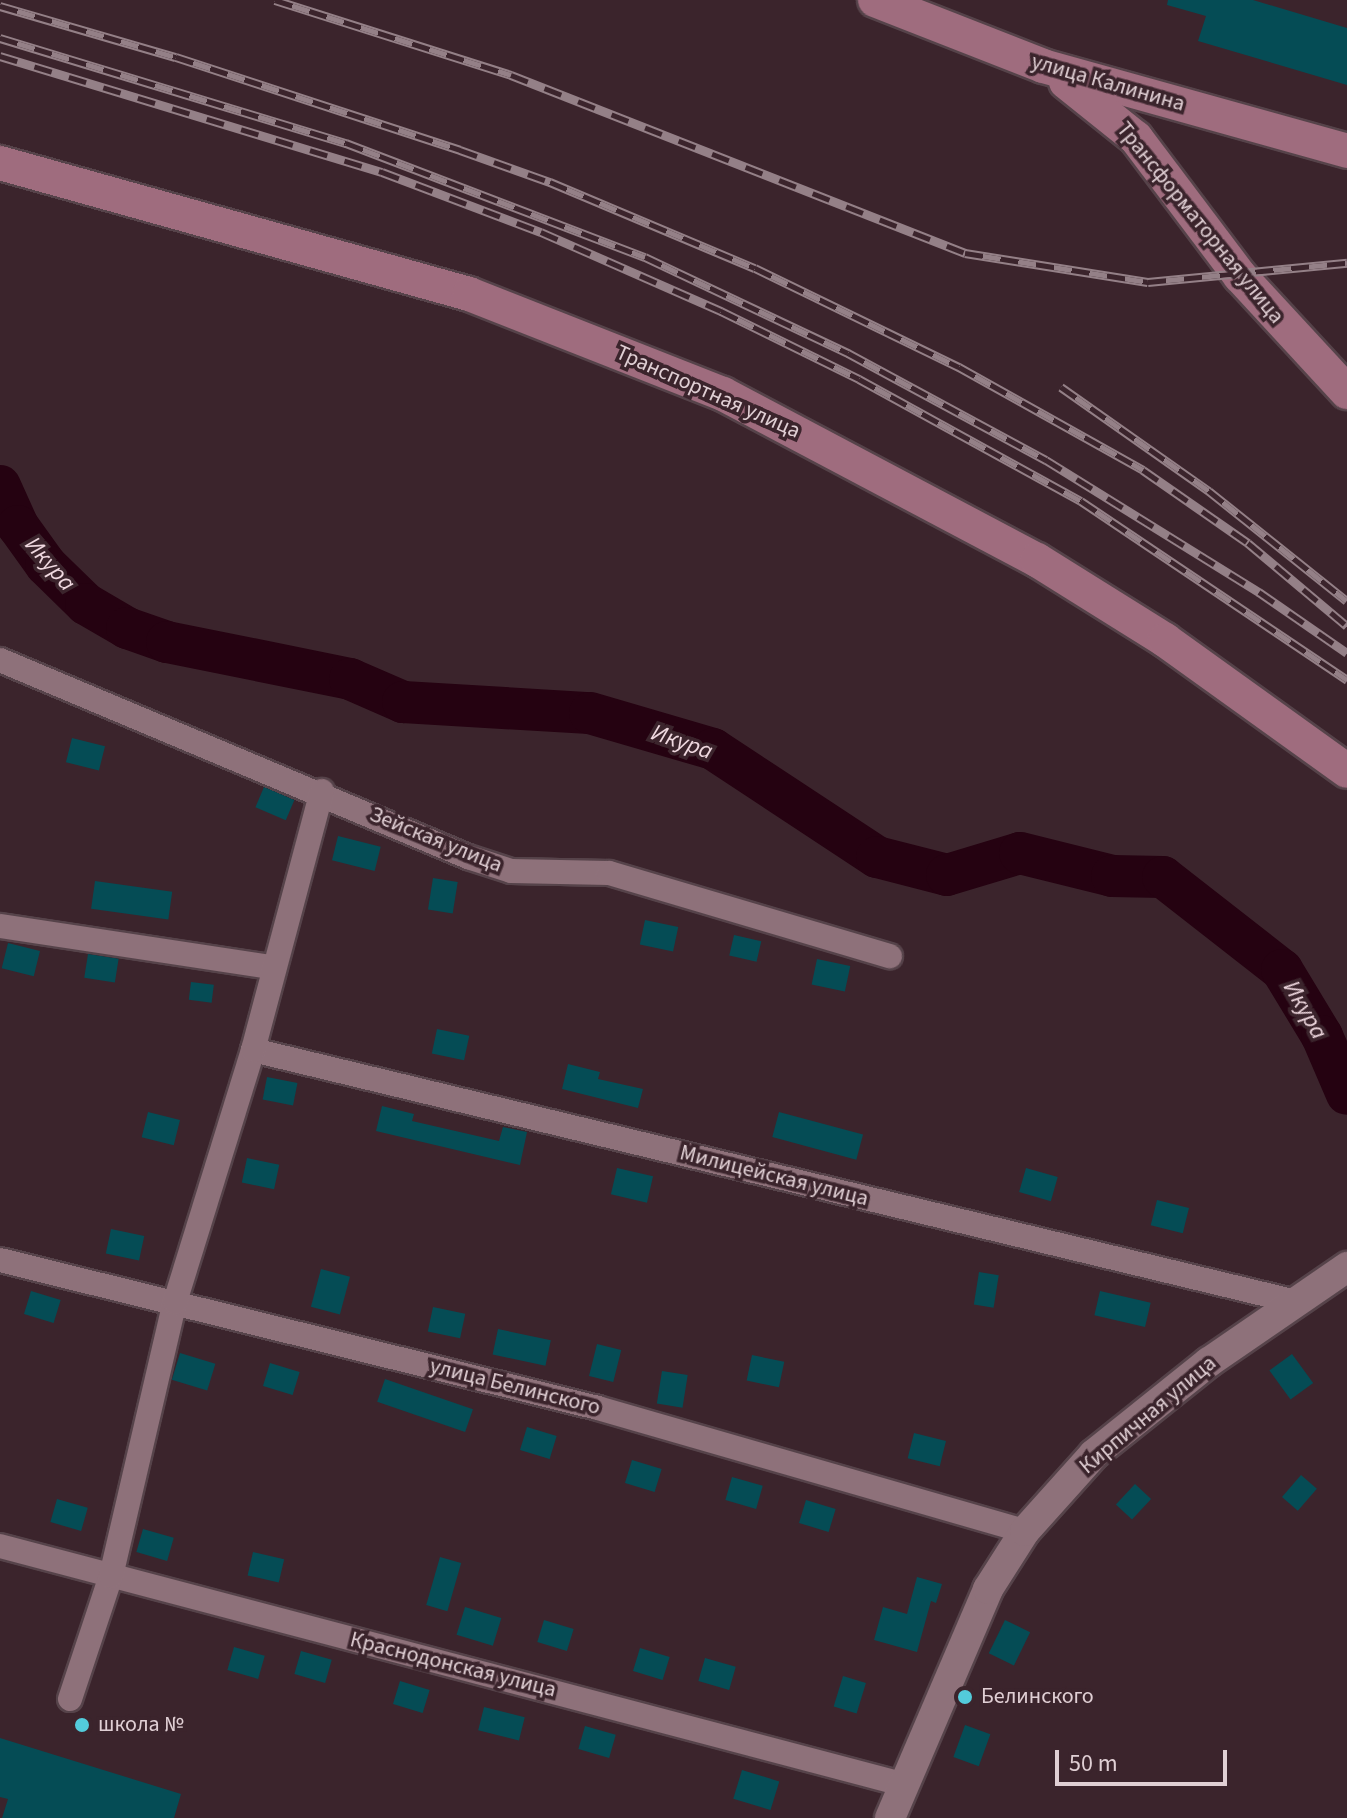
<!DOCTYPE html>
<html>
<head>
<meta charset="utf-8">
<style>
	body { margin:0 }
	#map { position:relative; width:1347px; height:1818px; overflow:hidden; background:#3b242c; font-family:"Source Sans 3",sans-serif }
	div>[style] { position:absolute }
	.river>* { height:42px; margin:-21px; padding:0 21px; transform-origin:21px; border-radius:21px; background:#250211 }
	.building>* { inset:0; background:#054c55; transform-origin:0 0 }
	.roads { filter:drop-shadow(2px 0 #56434a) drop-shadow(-2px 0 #56434a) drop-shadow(0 2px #56434a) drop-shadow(0 -2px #56434a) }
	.minor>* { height:24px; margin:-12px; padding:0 12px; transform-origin:12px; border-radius:12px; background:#8e717a }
	.tertiary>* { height:30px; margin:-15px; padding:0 15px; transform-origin:15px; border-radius:15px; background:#8e717a }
	.secondary>* { height:34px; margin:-17px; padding:0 17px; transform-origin:17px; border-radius:17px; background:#9f6c7e }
	.rail>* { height:9px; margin-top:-4.5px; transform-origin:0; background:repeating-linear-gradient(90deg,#3b242c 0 18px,#948087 0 36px); box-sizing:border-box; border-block:2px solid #948087 }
	.dots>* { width:22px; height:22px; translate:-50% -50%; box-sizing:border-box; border:4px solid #3b242c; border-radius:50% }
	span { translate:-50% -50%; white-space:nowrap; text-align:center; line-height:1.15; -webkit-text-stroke:7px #3b242c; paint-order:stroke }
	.street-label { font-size:22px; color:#e0cfd4 }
	.poi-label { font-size:22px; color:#e0cfd4 }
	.left { translate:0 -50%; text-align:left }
	.water-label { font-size:24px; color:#f0d9e0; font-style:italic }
	.scale { position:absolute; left:1055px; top:1750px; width:172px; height:36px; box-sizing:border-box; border:4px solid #e0cfd4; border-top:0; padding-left:10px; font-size:24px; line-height:28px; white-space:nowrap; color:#e0cfd4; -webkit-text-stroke:6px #3b242c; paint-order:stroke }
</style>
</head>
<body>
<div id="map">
	<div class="river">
		<i style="left:0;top:486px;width:44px;rotate:65.8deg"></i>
		<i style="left:18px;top:526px;width:48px;rotate:54.3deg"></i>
		<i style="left:46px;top:565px;width:56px;rotate:44.3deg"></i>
		<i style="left:86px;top:604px;width:48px;rotate:30.3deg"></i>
		<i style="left:127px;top:628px;width:42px;rotate:19.3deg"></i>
		<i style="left:167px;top:642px;width:187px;rotate:11.4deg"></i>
		<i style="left:350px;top:679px;width:58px;rotate:23.5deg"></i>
		<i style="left:403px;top:702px;width:187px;rotate:3.4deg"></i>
		<i style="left:590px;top:713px;width:128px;rotate:16.3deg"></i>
		<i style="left:713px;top:749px;width:196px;rotate:33.4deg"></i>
		<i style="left:877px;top:857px;width:72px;rotate:14.4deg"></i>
		<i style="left:947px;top:875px;width:76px;rotate:-16.8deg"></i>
		<i style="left:1020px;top:853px;width:95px;rotate:14deg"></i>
		<i style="left:1112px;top:876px;width:51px;rotate:1.1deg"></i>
		<i style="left:1163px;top:877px;width:151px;rotate:38deg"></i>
		<i style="left:1282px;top:970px;width:77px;rotate:58.8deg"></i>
		<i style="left:1322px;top:1036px;width:63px;rotate:66.7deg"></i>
	</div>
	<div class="building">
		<i style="clip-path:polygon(1168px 0,1253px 0,1347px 28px,1347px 85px,1198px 41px,1206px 16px,1167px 5px)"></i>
		<i style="left:72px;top:738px;width:34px;height:25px;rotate:14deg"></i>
		<i style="left:264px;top:787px;width:33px;height:22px;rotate:23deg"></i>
		<i style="left:338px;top:836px;width:44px;height:25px;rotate:14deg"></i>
		<i style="left:433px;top:878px;width:25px;height:32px;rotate:9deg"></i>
		<i style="left:95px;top:881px;width:78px;height:28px;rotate:8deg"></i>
		<i style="left:645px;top:920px;width:34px;height:25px;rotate:12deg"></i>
		<i style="left:734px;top:935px;width:28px;height:21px;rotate:13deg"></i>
		<i style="left:8px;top:943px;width:33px;height:26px;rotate:14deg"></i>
		<i style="left:88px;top:954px;width:31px;height:24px;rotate:9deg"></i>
		<i style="left:817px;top:959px;width:34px;height:26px;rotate:12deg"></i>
		<i style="left:191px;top:982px;width:23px;height:18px;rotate:7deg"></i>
		<i style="left:437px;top:1029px;width:33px;height:25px;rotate:12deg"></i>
		<i style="clip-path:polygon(568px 1064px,600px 1072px,598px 1079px,643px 1089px,638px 1108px,562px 1089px)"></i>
		<i style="left:267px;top:1077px;width:31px;height:23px;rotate:11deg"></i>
		<i style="clip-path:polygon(382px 1106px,414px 1114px,412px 1121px,499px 1141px,503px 1127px,527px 1132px,520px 1165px,376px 1131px)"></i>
		<i style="left:148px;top:1112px;width:33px;height:26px;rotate:14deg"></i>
		<i style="left:779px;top:1112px;width:87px;height:26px;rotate:15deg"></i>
		<i style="left:247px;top:1158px;width:33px;height:25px;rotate:12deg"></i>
		<i style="left:617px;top:1168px;width:37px;height:27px;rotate:13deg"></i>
		<i style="left:1026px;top:1168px;width:33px;height:25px;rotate:16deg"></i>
		<i style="left:1157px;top:1200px;width:33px;height:26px;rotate:14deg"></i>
		<i style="left:111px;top:1229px;width:34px;height:25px;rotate:12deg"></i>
		<i style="left:321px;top:1269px;width:30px;height:39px;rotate:15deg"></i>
		<i style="left:979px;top:1272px;width:20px;height:33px;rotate:9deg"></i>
		<i style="left:31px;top:1291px;width:31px;height:24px;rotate:17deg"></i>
		<i style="left:1100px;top:1291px;width:52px;height:25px;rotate:13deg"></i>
		<i style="left:433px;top:1307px;width:33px;height:25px;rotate:12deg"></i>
		<i style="left:498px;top:1329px;width:54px;height:26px;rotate:12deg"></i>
		<i style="left:597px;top:1344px;width:25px;height:33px;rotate:14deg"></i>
		<i style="left:180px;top:1353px;width:37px;height:28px;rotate:17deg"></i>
		<i style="left:1292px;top:1354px;width:36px;height:28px;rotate:54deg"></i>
		<i style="left:752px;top:1355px;width:33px;height:26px;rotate:12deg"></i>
		<i style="left:270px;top:1363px;width:31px;height:24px;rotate:17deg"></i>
		<i style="left:662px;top:1371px;width:26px;height:33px;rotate:9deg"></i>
		<i style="left:385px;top:1379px;width:93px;height:24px;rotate:19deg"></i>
		<i style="left:527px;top:1427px;width:31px;height:24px;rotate:17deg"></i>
		<i style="left:914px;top:1433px;width:33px;height:26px;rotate:14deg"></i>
		<i style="left:632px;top:1460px;width:31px;height:24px;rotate:17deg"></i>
		<i style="left:1301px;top:1475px;width:21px;height:29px;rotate:41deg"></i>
		<i style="left:732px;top:1477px;width:32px;height:24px;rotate:16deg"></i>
		<i style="left:1135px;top:1484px;width:22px;height:28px;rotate:43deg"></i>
		<i style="left:57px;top:1499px;width:32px;height:24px;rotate:16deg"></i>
		<i style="left:806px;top:1500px;width:31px;height:24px;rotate:17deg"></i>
		<i style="left:143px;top:1529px;width:32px;height:24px;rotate:16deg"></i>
		<i style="left:253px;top:1552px;width:32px;height:24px;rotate:13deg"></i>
		<i style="left:440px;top:1557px;width:22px;height:50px;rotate:16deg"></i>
		<i style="clip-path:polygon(917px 1577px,942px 1584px,936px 1603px,931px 1601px,917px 1652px,874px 1640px,883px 1607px,907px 1614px)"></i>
		<i style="left:465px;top:1607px;width:38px;height:29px;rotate:17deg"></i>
		<i style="left:544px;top:1620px;width:31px;height:23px;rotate:17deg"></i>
		<i style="left:1005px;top:1620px;width:28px;height:37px;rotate:26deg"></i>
		<i style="left:234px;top:1647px;width:32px;height:24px;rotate:16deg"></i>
		<i style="left:640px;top:1648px;width:31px;height:24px;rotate:17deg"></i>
		<i style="left:301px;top:1651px;width:32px;height:24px;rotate:16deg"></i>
		<i style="left:705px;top:1658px;width:32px;height:24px;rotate:16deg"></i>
		<i style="left:843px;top:1676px;width:24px;height:32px;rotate:17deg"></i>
		<i style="left:400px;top:1681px;width:31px;height:24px;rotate:17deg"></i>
		<i style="left:484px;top:1707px;width:42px;height:24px;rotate:14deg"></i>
		<i style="left:965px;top:1725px;width:27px;height:34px;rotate:20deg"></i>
		<i style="left:585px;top:1726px;width:32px;height:24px;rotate:16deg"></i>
		<i style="clip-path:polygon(0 1738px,181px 1794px,174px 1818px,2px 1818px,8px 1799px,0 1797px)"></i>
		<i style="left:742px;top:1770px;width:39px;height:30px;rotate:17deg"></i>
	</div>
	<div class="roads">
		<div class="minor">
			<i style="left:0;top:660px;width:508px;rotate:22.83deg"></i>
			<i style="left:468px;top:857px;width:45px;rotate:18deg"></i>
			<i style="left:511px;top:871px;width:98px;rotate:1.2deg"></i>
			<i style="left:609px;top:873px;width:293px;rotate:16.5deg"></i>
			<i style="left:0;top:926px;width:274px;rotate:8.6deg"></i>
			<i style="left:253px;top:1050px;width:1073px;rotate:13.58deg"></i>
			<i style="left:0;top:1260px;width:616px;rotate:13.9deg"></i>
			<i style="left:598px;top:1408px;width:444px;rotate:16.1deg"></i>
			<i style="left:0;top:1546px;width:937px;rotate:14.78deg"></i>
			<i style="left:70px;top:1699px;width:130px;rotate:-71.6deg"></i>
			<i style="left:111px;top:1576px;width:281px;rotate:-76.9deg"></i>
			<i style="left:175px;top:1302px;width:264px;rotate:-72.8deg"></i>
			<i style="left:253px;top:1050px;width:268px;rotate:-75.1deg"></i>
		</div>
		<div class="tertiary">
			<i style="left:890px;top:1818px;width:249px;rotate:-66.8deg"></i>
			<i style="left:988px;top:1589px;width:69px;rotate:-57.5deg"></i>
			<i style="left:1025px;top:1531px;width:103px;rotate:-48.1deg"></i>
			<i style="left:1094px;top:1454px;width:147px;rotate:-38.7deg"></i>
			<i style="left:1209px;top:1362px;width:168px;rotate:-34.5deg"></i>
		</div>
		<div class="secondary">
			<i style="left:875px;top:0;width:180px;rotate:21.4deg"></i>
			<i style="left:1043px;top:66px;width:316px;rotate:15.6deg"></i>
			<i style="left:1066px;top:82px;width:90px;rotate:38.7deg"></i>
			<i style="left:1136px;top:138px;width:173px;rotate:53deg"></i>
			<i style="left:1240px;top:276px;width:158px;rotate:47.3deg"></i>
			<i style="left:0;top:163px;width:487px;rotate:15.6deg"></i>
			<i style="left:469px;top:294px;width:273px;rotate:21.5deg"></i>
			<i style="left:723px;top:394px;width:355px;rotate:27.9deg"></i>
			<i style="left:1037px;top:560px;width:151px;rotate:32deg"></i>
			<i style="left:1165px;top:640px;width:224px;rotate:35.7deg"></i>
		</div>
	</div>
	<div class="rail">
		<i style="left:275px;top:0;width:248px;rotate:17.6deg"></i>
		<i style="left:511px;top:75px;width:488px;rotate:21.4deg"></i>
		<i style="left:965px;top:253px;width:185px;rotate:9deg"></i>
		<i style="left:1148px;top:282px;width:200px;rotate:-5.5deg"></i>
		<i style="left:0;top:6px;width:183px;rotate:16.2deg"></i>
		<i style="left:176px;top:57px;width:299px;rotate:18.1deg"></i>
		<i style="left:460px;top:150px;width:96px;rotate:19.6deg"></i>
		<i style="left:550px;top:182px;width:222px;rotate:22.8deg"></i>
		<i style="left:755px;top:268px;width:227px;rotate:25.9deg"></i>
		<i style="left:959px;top:367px;width:211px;rotate:29.2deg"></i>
		<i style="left:1143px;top:470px;width:128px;rotate:34.8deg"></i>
		<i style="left:1248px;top:543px;width:129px;rotate:40deg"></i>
		<i style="left:0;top:38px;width:362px;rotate:16.9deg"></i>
		<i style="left:346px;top:143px;width:320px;rotate:20.9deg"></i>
		<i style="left:645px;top:257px;width:225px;rotate:25.3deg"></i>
		<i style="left:848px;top:353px;width:225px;rotate:28.4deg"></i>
		<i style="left:1046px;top:460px;width:251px;rotate:31.8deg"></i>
		<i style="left:1259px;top:592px;width:107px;rotate:34.7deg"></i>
		<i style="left:0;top:56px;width:399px;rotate:16.9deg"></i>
		<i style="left:382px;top:172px;width:170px;rotate:20.7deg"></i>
		<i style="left:541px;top:232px;width:197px;rotate:23.7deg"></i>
		<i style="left:721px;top:311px;width:154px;rotate:26.2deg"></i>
		<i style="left:859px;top:379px;width:253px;rotate:28.8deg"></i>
		<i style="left:1081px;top:501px;width:321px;rotate:33.9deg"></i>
		<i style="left:1061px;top:387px;width:181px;rotate:35.1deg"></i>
		<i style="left:1209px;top:491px;width:176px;rotate:38.6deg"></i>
	</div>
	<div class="dots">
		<i style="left:965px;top:1697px;background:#53cbdb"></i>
		<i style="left:82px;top:1725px;background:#53cbdb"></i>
	</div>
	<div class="street-label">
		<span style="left:1108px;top:83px;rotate:16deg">улица Калинина</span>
		<span style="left:1200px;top:223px;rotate:51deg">Трансформаторная улица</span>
		<span style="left:708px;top:392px;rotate:24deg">Транспортная улица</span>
		<span style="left:436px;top:840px;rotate:22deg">Зейская улица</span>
		<span style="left:774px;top:1176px;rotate:14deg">Милицейская улица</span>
		<span style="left:515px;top:1387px;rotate:14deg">улица Белинского</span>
		<span style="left:1148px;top:1415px;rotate:-40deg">Кирпичная улица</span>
		<span style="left:453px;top:1665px;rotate:14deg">Краснодонская улица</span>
	</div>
	<div class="poi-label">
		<span class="left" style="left:981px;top:1697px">Белинского</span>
		<span class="left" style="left:98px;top:1725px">школа №</span>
	</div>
	<div class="water-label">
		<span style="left:50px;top:564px;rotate:49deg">Икура</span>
		<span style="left:682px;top:742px;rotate:19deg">Икура</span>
		<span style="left:1305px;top:1010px;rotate:60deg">Икура</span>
	</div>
	<div class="scale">50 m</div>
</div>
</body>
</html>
